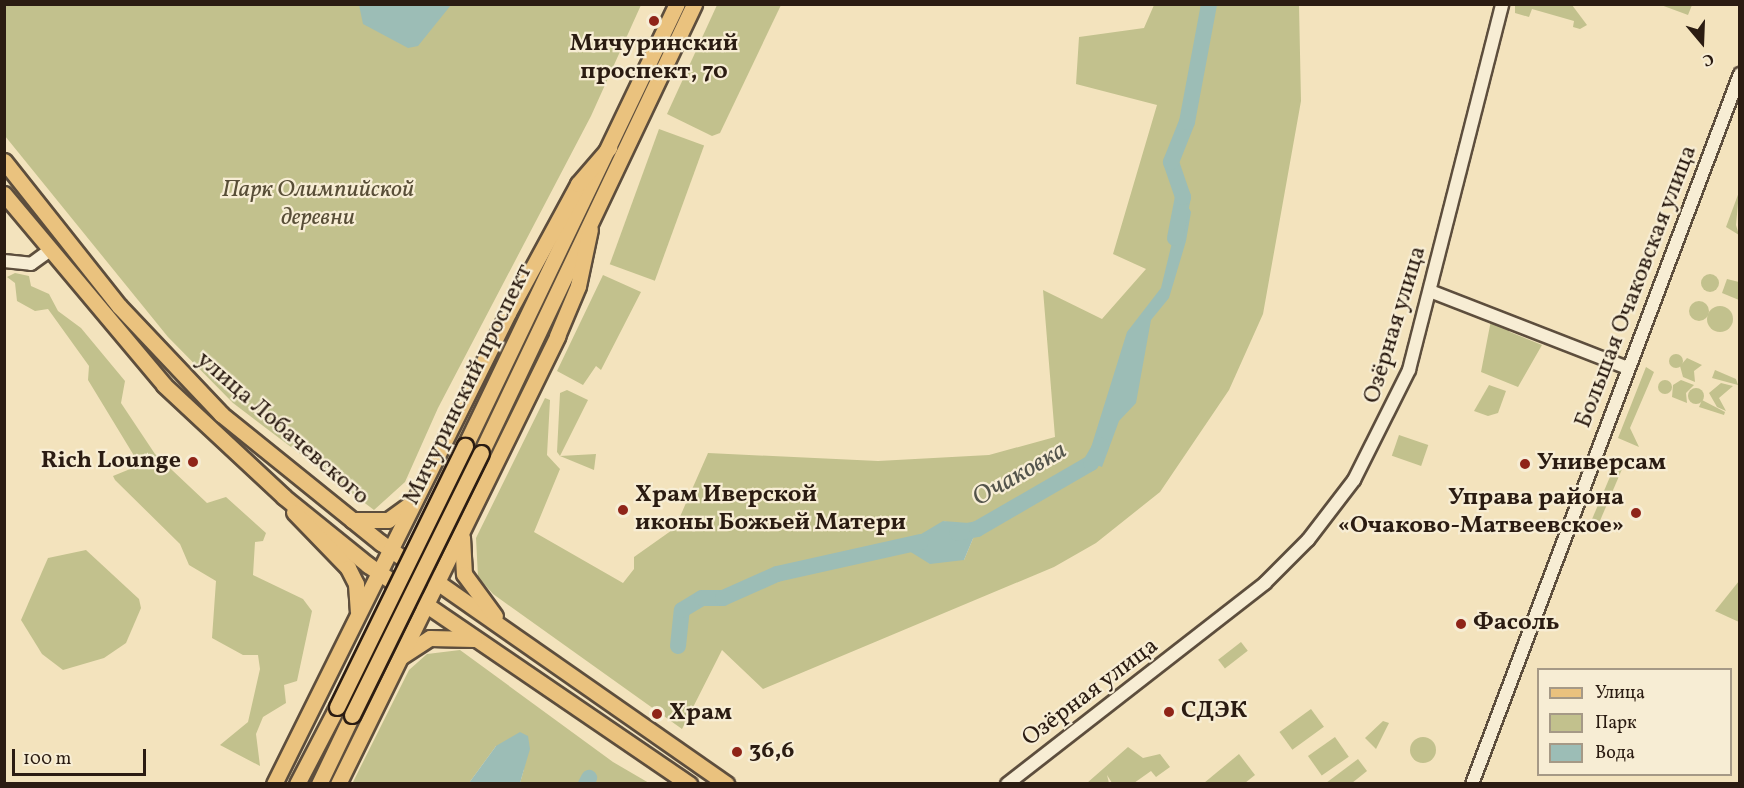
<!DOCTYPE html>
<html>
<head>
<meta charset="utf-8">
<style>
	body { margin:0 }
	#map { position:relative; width:1744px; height:788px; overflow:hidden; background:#f3e3bd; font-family:Vollkorn,serif }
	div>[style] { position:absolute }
	.green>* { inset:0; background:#c2c18d; transform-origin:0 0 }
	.round { border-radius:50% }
	.water>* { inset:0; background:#9cbdb6 }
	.river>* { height:16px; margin:-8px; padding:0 8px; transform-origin:8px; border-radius:8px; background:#9cbdb6 }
	.roads { filter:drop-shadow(2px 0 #5d4e3d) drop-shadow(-2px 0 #5d4e3d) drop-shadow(0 2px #5d4e3d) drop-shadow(0 -2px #5d4e3d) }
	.minor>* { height:12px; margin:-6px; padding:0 6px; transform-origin:6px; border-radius:6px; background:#f7edd4 }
	.major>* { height:15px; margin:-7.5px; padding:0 7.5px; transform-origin:7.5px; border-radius:7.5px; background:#eac27e }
	.bridges { filter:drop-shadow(2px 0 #2b1c12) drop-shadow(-2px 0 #2b1c12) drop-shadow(0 2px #2b1c12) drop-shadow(0 -2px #2b1c12) }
	.major-bridge>* { height:15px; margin:-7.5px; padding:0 7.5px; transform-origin:7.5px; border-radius:7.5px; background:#eac27e }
	.dots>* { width:16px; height:16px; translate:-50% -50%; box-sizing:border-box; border:3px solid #f7edd4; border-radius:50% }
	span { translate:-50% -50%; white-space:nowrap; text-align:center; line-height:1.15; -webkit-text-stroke:4.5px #f7edd4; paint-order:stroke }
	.poi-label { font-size:24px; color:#2b1c12; font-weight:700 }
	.right { translate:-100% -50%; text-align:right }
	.left { translate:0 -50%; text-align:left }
	.park-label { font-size:24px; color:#584e37; font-style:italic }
	.street-label { font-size:24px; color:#2b1c12 }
	.water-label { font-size:26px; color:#53544b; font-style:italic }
	.frame { position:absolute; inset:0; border:6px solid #2b1c12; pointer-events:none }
	.legend { position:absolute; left:1537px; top:668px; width:195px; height:108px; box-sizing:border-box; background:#f7edd4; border:2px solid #a59986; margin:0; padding:8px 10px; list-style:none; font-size:18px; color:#2b1c12 }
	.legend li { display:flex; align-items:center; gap:12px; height:30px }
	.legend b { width:30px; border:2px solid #a59986 }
	.north { position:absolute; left:1672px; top:12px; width:60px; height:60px; -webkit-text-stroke:4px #f7edd4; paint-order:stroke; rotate:161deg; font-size:16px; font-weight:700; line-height:24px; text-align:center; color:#2b1c12 }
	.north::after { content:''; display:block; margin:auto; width:21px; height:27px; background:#2b1c12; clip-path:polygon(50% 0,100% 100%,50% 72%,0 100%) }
	.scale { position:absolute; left:12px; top:749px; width:134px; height:27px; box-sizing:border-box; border:3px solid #2b1c12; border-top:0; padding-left:8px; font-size:18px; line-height:21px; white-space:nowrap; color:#2b1c12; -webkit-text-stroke:4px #f7edd4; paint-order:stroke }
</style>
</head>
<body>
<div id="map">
	<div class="green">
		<i style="clip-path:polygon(4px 5px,641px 5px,591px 116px,438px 408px,405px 482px,374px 510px,233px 403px,168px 337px,5px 136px)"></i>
		<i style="clip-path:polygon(717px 5px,781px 5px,720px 133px,712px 136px,667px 114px)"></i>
		<i style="clip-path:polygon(evenodd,1154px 5px,1299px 5px,1301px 101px,1263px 314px,1229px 390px,1160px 492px,1096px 543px,1054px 567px,763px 689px,722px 650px,682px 729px,493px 594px,478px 577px,476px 538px,545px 398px,550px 400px,547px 455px,560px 469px,534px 532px,623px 583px,634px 569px,634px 557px,675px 528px,708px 453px,878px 461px,989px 455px,1055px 437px,1043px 290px,1102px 319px,1146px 269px,1113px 254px,1157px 105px,1076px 84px,1079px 37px,1144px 28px,1154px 5px,943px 521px,977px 529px,964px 560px,943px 521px)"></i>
		<i style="clip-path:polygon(1515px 5px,1572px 5px,1587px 25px,1580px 29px,1573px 27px,1574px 21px,1532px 9px,1529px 17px,1515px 13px)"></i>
		<i style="clip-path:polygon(1661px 5px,1692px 5px,1688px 15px)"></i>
		<i style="left:659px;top:129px;width:48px;height:144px;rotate:20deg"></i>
		<i style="clip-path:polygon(1739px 192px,1736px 225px,1739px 235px,1726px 227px)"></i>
		<i style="clip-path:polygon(15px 273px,29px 276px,31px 286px,49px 294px,58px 311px,81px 328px,125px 381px,121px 403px,155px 454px,207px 503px,226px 497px,266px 533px,263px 541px,255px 542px,253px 575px,303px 599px,312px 611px,297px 681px,284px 685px,286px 703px,263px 717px,256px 734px,260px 766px,220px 745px,248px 722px,260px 669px,258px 655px,243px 655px,212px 638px,216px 581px,189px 565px,180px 544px,115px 480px,113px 476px,135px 467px,133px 454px,88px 380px,89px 366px,48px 309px,35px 311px,17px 301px,15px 283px,7px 277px)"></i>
		<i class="round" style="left:1701px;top:274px;width:18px;height:18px"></i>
		<i style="clip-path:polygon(603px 275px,641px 292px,601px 370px,596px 366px,583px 385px,557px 371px)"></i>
		<i style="clip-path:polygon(1727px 279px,1739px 282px,1739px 300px,1722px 293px)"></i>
		<i class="round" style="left:1689px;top:301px;width:20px;height:20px"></i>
		<i class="round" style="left:1707px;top:306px;width:26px;height:26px"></i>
		<i style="clip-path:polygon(1492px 315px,1510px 332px,1542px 345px,1518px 387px,1481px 372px)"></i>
		<i class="round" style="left:1669px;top:354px;width:14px;height:14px"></i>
		<i style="clip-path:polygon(1687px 358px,1702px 365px,1694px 371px,1695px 382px,1683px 377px,1680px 366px)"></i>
		<i style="clip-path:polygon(1646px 367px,1654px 372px,1630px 428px,1639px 447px,1618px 438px)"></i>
		<i style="clip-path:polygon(1715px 370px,1736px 379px,1738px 385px,1712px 378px)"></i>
		<i class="round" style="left:1658px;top:380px;width:14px;height:14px"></i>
		<i style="clip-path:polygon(1681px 380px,1694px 385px,1686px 393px,1687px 403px,1672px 397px,1673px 385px)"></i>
		<i style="clip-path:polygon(1721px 383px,1733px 386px,1719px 398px,1726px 411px,1717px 407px,1709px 393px)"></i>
		<i style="clip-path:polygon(1489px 385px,1506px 391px,1498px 413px,1488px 416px,1474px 411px)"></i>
		<i class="round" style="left:1688px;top:388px;width:16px;height:16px"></i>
		<i style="clip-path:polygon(567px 390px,588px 400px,560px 456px,596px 454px,594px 470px,560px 456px,557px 452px,560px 393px)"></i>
		<i style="clip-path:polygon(1702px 400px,1725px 412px,1724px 415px,1699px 407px)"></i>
		<i style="left:1399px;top:435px;width:31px;height:22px;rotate:19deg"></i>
		<i style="left:1615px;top:465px;width:8px;height:70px;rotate:23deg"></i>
		<i style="clip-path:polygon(86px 550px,139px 599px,141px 608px,126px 643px,104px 658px,63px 670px,42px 654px,21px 620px,48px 558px)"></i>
		<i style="clip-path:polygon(1739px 581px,1739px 622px,1715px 611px)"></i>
		<i style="left:1241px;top:642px;width:11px;height:29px;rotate:52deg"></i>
		<i style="clip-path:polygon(460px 650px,613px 762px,649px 783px,520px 783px,524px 769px,496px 746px,469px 783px,352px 784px,409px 670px,427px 654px)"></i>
		<i style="left:1311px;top:709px;width:22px;height:39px;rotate:54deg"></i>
		<i style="clip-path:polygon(1383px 721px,1389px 723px,1376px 749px,1365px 738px)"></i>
		<i class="round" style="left:1410px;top:737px;width:26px;height:26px"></i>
		<i style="left:1335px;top:737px;width:24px;height:33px;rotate:55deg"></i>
		<i style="clip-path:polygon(1128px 747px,1143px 758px,1160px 754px,1170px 767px,1156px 777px,1151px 771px,1134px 783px,1112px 783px,1107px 775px,1109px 783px,1087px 783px)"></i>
		<i style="clip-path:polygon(1239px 754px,1255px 775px,1245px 783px,1204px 783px)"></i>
		<i style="clip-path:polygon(1358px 759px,1367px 771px,1352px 783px,1326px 783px)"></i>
	</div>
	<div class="water">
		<i style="clip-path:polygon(359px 5px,359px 4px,451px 5px,418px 46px,408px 48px,363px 24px)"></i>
		<i style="clip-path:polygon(1183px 197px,1191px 212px,1186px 241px,1169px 298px,1151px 320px,1136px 403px,1119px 421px,1102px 467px,1091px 463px,1089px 454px,1127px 332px,1161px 288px)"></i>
		<i style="clip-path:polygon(943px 521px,969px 523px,977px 529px,964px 560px,930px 564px,901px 546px)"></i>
		<i style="clip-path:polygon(520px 732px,528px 736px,530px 749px,520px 783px,469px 783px,496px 746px)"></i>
	</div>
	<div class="river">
		<i style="left:1175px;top:238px;width:42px;rotate:-79deg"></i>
		<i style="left:1183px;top:197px;width:37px;rotate:-109deg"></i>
		<i style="left:1171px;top:162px;width:43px;rotate:-68.2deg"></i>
		<i style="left:1187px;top:122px;width:120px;rotate:-79.4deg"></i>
		<i style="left:957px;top:533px;width:20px;rotate:-11deg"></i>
		<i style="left:977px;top:529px;width:132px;rotate:-30.1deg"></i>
		<i style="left:1091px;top:463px;width:20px;rotate:-60deg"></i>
		<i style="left:678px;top:646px;width:36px;rotate:-84deg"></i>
		<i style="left:682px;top:610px;width:23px;rotate:-31deg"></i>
		<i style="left:702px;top:598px;width:21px"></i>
		<i style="left:723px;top:598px;width:59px;rotate:-24deg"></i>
		<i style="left:777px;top:574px;width:147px;rotate:-12.6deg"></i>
		<i style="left:586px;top:784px;width:7px;rotate:-63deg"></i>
	</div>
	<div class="roads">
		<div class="minor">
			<i style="left:4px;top:261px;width:27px;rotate:6deg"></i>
			<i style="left:31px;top:264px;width:24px;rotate:-36deg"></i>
			<i style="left:1430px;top:291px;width:212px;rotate:21.3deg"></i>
			<i style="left:1007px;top:784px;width:327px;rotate:-37.9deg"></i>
			<i style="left:1265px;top:583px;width:61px;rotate:-45deg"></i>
			<i style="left:1308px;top:540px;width:76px;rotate:-52.5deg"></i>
			<i style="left:1354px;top:480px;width:123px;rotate:-63.4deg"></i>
			<i style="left:1409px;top:370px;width:378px;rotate:-75.7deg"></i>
			<i style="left:1472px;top:784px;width:759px;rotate:-69.32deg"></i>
		</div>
		<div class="major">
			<i style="left:4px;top:161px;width:185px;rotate:51.6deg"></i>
			<i style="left:119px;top:306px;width:149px;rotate:46.6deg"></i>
			<i style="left:221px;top:414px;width:206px;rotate:38.9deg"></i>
			<i style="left:381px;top:543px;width:421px;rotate:34.9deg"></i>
			<i style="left:4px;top:194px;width:249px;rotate:50deg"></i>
			<i style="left:164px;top:385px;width:164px;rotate:43deg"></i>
			<i style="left:284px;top:497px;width:108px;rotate:39deg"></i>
			<i style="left:368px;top:565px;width:389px;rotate:34.3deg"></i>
			<i style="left:465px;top:446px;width:490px;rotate:-64.4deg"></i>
			<i style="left:481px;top:453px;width:497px;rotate:-64.6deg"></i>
			<i style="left:294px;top:512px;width:78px;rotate:46deg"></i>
			<i style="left:348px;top:568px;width:18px;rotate:63deg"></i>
			<i style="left:356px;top:584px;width:27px;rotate:86deg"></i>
			<i style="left:352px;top:520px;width:36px"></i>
			<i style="left:388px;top:520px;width:26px;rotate:-36deg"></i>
			<i style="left:462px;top:537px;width:37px;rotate:87deg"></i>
			<i style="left:464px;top:574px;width:52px;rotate:53.6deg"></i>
			<i style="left:402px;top:656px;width:33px;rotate:-33deg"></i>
			<i style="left:430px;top:638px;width:44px;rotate:1.3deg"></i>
			<i style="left:274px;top:784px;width:526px;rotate:-63.58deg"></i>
			<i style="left:508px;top:313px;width:147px;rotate:-61.5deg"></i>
			<i style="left:578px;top:184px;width:48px;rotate:-49.3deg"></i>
			<i style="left:297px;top:784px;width:87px;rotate:-62.5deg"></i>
			<i style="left:319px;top:784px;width:76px;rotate:-64.4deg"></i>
			<i style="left:338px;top:784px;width:499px;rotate:-63.9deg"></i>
			<i style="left:557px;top:336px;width:54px;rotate:-67.2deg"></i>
			<i style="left:578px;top:286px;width:58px;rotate:-78.1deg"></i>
		</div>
	</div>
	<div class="bridges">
		<div class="major-bridge">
			<i style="left:337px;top:707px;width:291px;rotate:-63.9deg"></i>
			<i style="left:352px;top:715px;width:292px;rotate:-63.8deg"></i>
		</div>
	</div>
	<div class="dots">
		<i style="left:654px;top:21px;background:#8f2418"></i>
		<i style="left:193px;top:462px;background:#8f2418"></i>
		<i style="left:1525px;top:464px;background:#8f2418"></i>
		<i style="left:623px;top:510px;background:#8f2418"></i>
		<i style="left:1636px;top:513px;background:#8f2418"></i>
		<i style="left:1461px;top:624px;background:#8f2418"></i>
		<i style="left:1169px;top:712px;background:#8f2418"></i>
		<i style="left:657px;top:714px;background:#8f2418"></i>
		<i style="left:737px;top:752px;background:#8f2418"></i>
	</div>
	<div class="poi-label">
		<span style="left:654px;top:59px">Мичуринский<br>проспект, 70</span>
		<span class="right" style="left:181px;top:462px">Rich Lounge</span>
		<span class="left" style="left:1537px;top:464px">Универсам</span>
		<span class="left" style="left:635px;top:510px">Храм Иверской<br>иконы Божьей Матери</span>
		<span class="right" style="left:1624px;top:513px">Управа района<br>«Очаково-Матвеевское»</span>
		<span class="left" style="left:1473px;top:624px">Фасоль</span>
		<span class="left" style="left:1181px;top:712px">СДЭК</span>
		<span class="left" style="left:669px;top:714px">Храм</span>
		<span class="left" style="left:749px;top:752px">36,6</span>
	</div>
	<div class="park-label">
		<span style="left:318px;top:205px">Парк Олимпийской<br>деревни</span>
	</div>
	<div class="street-label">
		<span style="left:1637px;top:287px;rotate:-69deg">Большая Очаковская улица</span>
		<span style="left:1396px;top:325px;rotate:-73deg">Озёрная улица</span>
		<span style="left:469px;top:385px;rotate:-64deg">Мичуринский проспект</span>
		<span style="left:282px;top:429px;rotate:41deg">улица Лобачевского</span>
		<span style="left:1091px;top:693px;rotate:-37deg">Озёрная улица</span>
	</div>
	<div class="water-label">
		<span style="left:1020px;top:475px;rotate:-30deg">Очаковка</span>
	</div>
	<div class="frame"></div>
	<ul class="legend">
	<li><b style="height:8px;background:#eac27e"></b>Улица</li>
	<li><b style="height:16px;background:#c2c18d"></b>Парк</li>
	<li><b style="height:16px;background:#9cbdb6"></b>Вода</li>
	</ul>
	<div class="north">С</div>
	<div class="scale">100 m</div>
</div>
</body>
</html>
